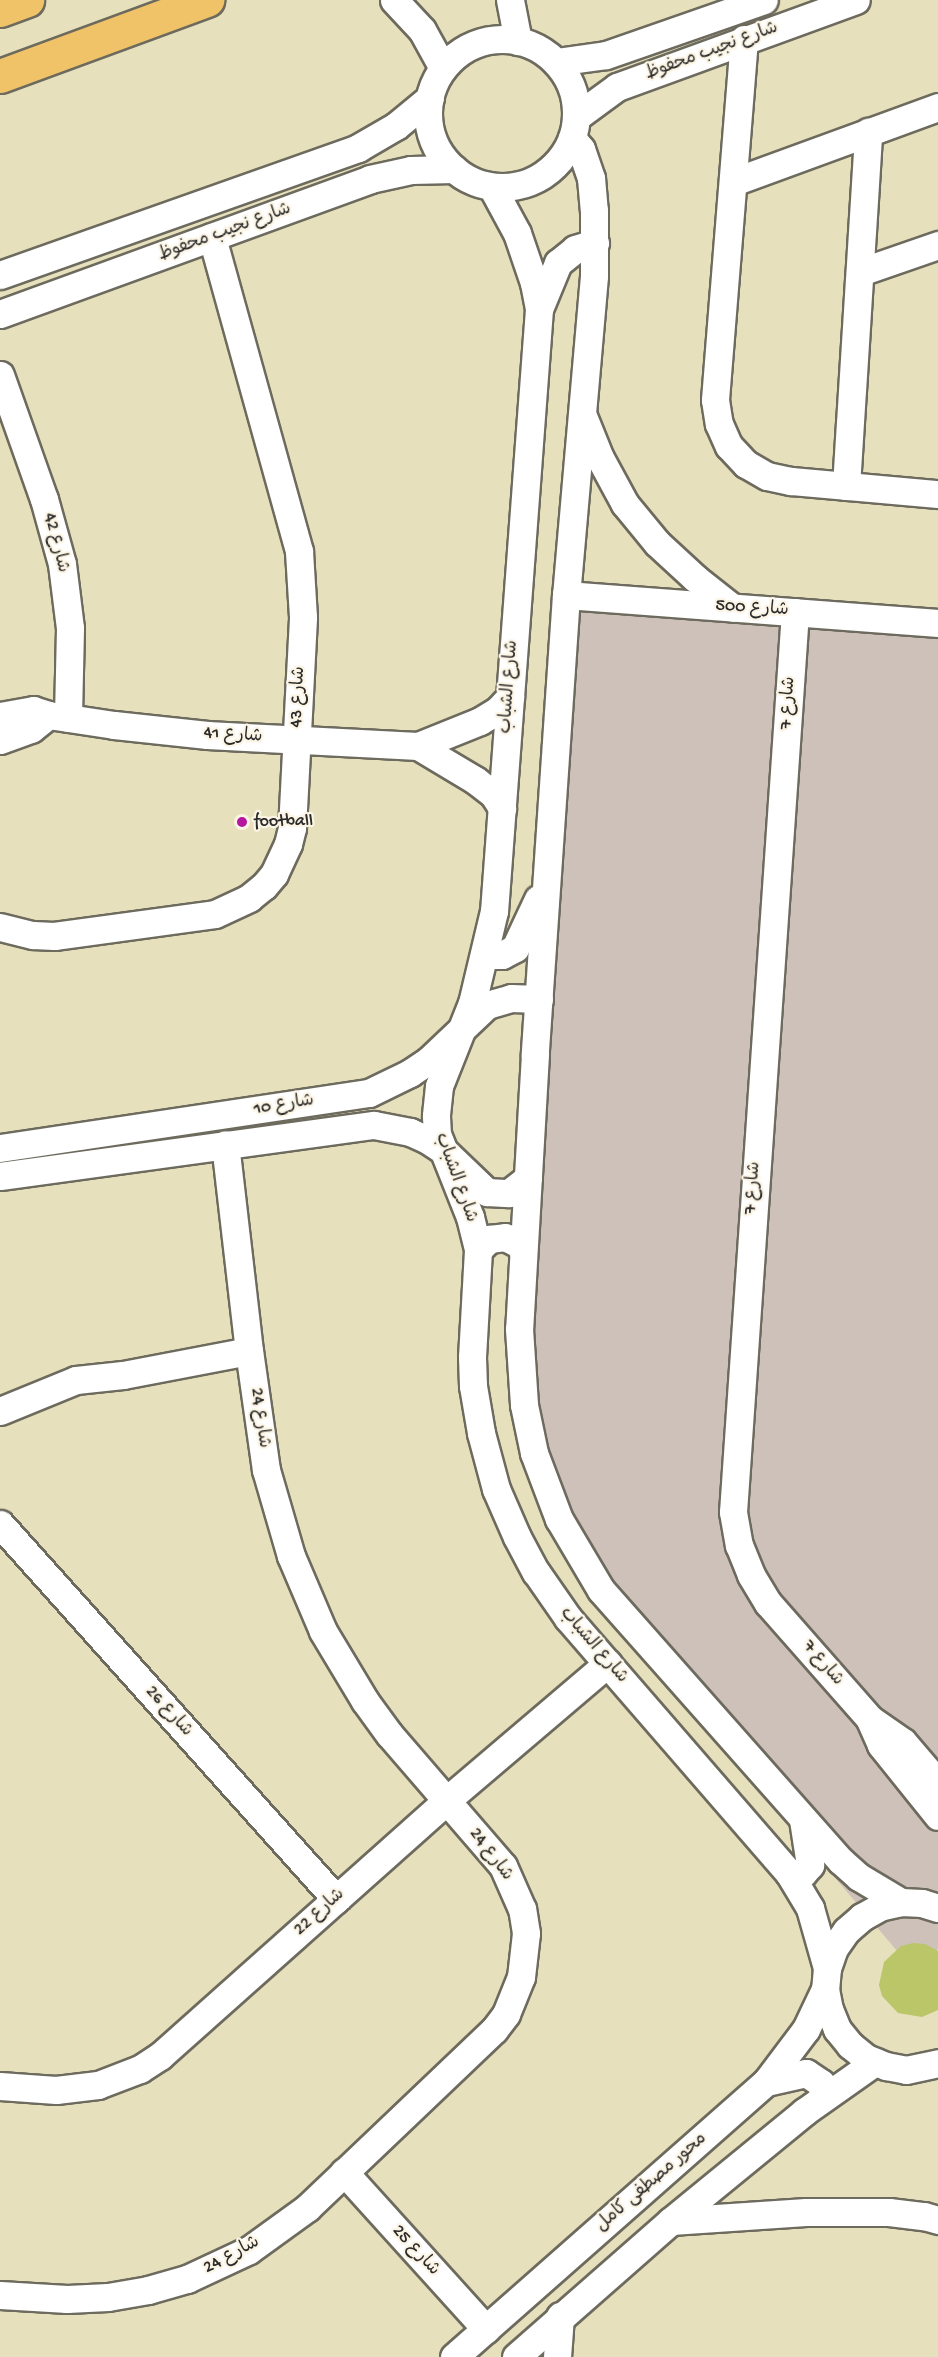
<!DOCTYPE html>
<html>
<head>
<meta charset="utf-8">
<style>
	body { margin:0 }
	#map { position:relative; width:938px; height:2357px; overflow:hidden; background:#e7e0bc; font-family:"Gochi Hand","Playpen Sans Arabic",sans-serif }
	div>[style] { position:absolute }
	.industrial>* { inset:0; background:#cec1ba }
	.green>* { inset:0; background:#bac668 }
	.roads { filter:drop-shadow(2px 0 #6d6a5e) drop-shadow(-2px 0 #6d6a5e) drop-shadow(0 2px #6d6a5e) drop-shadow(0 -2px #6d6a5e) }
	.minor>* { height:27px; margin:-13.5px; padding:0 13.5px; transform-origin:13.5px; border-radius:13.5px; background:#fff }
	.minor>.ring { margin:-13.5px; padding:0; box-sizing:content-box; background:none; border:27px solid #fff; border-radius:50% }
	.highway>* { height:33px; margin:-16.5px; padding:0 16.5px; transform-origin:16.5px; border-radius:16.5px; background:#f0c369 }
	.dots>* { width:16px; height:16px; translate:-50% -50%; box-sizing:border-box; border:3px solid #fcf5e5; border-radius:50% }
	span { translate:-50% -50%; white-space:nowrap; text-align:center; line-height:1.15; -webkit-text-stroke:4.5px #fcf5e5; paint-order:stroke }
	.street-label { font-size:18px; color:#2b2b2b }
	.poi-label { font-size:18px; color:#2b2b2b }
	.left { translate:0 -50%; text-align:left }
</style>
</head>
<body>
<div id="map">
	<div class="industrial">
		<i style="clip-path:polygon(560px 589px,938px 614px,938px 1949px,914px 1971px,578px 1574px,512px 1412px,505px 1351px)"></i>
	</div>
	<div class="green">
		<i style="clip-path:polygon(913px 1943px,925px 1944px,938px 1951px,938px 2010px,922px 2017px,898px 2013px,882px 1996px,879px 1985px,884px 1962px,901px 1946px)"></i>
	</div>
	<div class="roads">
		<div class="minor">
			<i style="left:394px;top:0;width:41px;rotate:47deg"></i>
			<i style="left:422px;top:30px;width:43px;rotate:61.1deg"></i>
			<i style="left:510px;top:0;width:42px;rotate:79deg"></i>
			<i style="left:744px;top:39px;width:362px;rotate:94.6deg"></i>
			<i style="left:715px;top:400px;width:24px;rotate:81deg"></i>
			<i style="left:719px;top:424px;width:24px;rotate:66deg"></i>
			<i style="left:729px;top:446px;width:25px;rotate:47deg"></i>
			<i style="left:746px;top:464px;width:24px;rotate:30deg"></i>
			<i style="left:767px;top:476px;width:25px;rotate:12deg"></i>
			<i style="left:791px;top:481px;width:148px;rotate:5.1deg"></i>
			<i class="ring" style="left:428px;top:39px;width:121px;height:121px"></i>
			<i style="left:556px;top:62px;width:50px;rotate:-8deg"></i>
			<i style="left:606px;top:55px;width:167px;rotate:-19.2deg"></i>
			<i style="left:576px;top:117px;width:51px;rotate:-36.2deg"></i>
			<i style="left:617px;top:87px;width:254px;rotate:-20deg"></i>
			<i style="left:572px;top:138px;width:14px;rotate:51deg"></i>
			<i style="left:581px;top:149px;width:31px;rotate:71deg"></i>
			<i style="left:591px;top:178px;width:32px;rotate:85deg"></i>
			<i style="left:594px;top:210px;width:66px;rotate:90deg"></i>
			<i style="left:594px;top:276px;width:320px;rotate:95deg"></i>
			<i style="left:566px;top:595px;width:460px;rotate:93.9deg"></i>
			<i style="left:535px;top:1054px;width:275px;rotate:93.3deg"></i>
			<i style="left:519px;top:1329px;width:76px;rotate:86.2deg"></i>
			<i style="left:524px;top:1405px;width:49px;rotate:78.2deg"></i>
			<i style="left:534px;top:1453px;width:71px;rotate:69.3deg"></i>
			<i style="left:559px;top:1519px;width:82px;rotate:59.4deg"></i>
			<i style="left:601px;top:1590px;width:362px;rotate:48.5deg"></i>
			<i style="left:841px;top:1861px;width:24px;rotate:42deg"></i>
			<i style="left:859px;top:1877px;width:49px;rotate:30.8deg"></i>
			<i style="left:733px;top:182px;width:218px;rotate:-20.1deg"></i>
			<i style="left:492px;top:187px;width:52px;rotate:61.5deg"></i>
			<i style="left:517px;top:233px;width:53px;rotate:71.2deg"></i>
			<i style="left:534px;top:283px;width:26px;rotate:79deg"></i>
			<i style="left:539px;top:309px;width:604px;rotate:94.27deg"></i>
			<i style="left:494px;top:911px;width:95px;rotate:103.4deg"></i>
			<i style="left:472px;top:1003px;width:89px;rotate:111.7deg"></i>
			<i style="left:439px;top:1086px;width:30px;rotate:96deg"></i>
			<i style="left:436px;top:1116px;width:18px;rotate:87deg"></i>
			<i style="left:437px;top:1134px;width:89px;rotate:68.3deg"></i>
			<i style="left:470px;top:1217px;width:34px;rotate:76deg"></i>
			<i style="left:478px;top:1250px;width:107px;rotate:93.2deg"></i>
			<i style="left:472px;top:1357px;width:29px;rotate:88deg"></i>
			<i style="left:473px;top:1386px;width:48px;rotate:80.3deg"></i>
			<i style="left:481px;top:1433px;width:58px;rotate:75deg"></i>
			<i style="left:496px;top:1489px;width:52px;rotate:66.4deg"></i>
			<i style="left:517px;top:1537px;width:40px;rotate:62deg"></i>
			<i style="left:536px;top:1572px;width:56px;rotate:55.2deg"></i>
			<i style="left:568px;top:1618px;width:337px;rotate:49.1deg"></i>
			<i style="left:789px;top:1873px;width:41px;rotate:59deg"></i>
			<i style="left:810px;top:1908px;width:62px;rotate:74.2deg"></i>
			<i style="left:860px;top:272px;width:83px;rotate:-19.1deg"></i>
			<i style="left:0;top:275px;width:380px;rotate:-19.5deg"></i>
			<i style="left:358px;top:148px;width:44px;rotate:-30.1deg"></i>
			<i style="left:396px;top:126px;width:44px;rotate:-39.5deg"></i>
			<i style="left:539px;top:309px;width:50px;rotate:-67.6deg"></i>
			<i style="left:558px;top:263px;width:22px;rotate:-39deg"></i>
			<i style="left:575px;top:249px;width:21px;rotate:-17deg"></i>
			<i style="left:0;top:314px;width:394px;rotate:-20deg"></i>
			<i style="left:370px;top:179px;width:42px;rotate:-12.4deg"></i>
			<i style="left:411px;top:170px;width:43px;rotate:-1.3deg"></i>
			<i style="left:0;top:375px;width:132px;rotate:70.5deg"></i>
			<i style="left:44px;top:499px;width:67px;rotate:74.5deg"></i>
			<i style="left:62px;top:564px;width:64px;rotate:82.9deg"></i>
			<i style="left:70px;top:628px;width:90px;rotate:91.3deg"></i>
			<i style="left:583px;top:416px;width:45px;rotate:68deg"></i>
			<i style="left:600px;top:458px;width:52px;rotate:61.5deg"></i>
			<i style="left:625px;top:504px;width:50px;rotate:50.6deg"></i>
			<i style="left:657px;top:543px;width:52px;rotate:42.6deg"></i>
			<i style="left:695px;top:578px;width:48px;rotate:38.3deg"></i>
			<i style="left:846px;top:486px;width:355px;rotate:-86.4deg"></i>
			<i style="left:566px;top:595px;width:373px;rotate:4.3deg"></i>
			<i style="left:795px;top:612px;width:902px;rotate:93.94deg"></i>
			<i style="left:733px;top:1512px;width:34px;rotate:80deg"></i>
			<i style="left:739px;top:1545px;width:32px;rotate:68deg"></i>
			<i style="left:751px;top:1575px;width:33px;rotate:59deg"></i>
			<i style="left:768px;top:1603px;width:154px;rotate:48.7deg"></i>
			<i style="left:870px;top:1719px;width:40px;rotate:34.9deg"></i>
			<i style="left:903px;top:1742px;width:54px;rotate:49.5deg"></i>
			<i style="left:0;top:716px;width:34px;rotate:-10deg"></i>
			<i style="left:33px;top:710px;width:16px;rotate:18deg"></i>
			<i style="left:48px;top:715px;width:67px;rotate:8.6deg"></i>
			<i style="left:114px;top:725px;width:94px;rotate:6.1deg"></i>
			<i style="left:207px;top:735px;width:211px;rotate:3deg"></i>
			<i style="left:418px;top:746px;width:67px;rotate:-22deg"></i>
			<i style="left:480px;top:721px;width:21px;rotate:-31deg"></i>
			<i style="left:498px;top:710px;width:18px;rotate:-47deg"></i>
			<i style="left:0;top:740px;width:33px;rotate:-20deg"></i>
			<i style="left:31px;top:729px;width:22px;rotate:-39deg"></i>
			<i style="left:418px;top:746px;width:66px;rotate:30.8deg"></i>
			<i style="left:475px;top:780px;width:23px;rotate:38deg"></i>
			<i style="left:493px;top:794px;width:17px;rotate:57deg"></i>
			<i style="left:0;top:927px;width:34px;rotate:14deg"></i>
			<i style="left:33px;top:935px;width:21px;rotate:3deg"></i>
			<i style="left:54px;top:936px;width:162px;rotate:-7.8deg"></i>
			<i style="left:215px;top:914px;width:38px;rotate:-25deg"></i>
			<i style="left:249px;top:898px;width:19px;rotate:-39deg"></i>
			<i style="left:264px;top:886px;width:16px;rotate:-50deg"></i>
			<i style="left:274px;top:874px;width:33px;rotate:-65deg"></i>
			<i style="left:288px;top:844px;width:16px;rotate:-76deg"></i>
			<i style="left:292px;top:828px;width:211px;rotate:-87deg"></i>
			<i style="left:303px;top:617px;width:66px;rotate:-93.5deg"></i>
			<i style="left:299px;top:551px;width:326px;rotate:-105.5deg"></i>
			<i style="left:485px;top:955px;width:17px"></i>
			<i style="left:502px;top:955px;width:15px;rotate:-28deg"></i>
			<i style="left:515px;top:948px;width:54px;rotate:-64.9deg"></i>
			<i style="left:0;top:1148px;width:373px;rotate:-8.5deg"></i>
			<i style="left:369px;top:1093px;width:46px;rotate:-26deg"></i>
			<i style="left:410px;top:1073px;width:23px;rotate:-34deg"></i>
			<i style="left:429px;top:1060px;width:80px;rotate:-43.5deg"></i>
			<i style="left:487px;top:1005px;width:25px;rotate:-16deg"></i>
			<i style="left:511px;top:998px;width:28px;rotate:2deg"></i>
			<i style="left:0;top:1176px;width:377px;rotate:-7.8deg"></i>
			<i style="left:374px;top:1125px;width:37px;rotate:11deg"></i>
			<i style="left:410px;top:1132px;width:17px;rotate:24deg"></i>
			<i style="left:426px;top:1139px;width:20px;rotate:33deg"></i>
			<i style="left:443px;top:1150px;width:61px;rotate:43.7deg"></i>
			<i style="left:487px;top:1192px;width:22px;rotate:3deg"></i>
			<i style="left:509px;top:1193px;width:24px;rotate:-38deg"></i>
			<i style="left:478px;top:1250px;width:16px;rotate:-45deg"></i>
			<i style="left:489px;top:1239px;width:16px;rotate:-7deg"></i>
			<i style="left:505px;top:1237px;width:16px;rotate:27deg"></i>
			<i style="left:519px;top:1244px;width:8px;rotate:60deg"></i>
			<i style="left:0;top:1411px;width:82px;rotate:-22.2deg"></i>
			<i style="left:76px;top:1380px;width:47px;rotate:-6.1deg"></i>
			<i style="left:123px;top:1375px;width:128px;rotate:-10.8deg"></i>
			<i style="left:0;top:1524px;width:504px;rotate:48.14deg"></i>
			<i style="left:870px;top:1720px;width:27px;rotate:66deg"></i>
			<i style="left:881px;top:1745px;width:91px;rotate:51.2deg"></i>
			<i style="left:789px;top:1873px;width:14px"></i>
			<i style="left:803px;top:1873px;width:11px;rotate:-49deg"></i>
			<i style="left:810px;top:1865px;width:46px;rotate:-98.8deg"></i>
			<i style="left:938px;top:1908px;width:17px;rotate:-163deg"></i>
			<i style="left:922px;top:1903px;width:21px;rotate:-177deg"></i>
			<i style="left:901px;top:1902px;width:22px;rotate:167deg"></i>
			<i style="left:880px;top:1907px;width:21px;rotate:151deg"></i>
			<i style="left:862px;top:1917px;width:21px;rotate:139deg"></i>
			<i style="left:846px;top:1931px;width:21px;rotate:125deg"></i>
			<i style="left:834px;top:1948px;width:21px;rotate:109deg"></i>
			<i style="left:827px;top:1968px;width:21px;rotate:95deg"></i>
			<i style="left:825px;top:1989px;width:20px;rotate:79deg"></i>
			<i style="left:829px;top:2009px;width:22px;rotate:68deg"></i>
			<i style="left:837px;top:2029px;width:21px;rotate:51deg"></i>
			<i style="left:850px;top:2045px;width:21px;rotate:39deg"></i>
			<i style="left:866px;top:2058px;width:22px;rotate:22deg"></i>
			<i style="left:886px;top:2066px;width:20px;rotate:11deg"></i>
			<i style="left:906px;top:2070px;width:33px;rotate:-12deg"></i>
			<i style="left:766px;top:2082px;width:41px;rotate:-12.7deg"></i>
			<i style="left:806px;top:2073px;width:18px;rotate:34deg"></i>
			<i style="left:821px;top:2083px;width:14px;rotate:78deg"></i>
			<i style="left:0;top:2086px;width:56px;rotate:4.1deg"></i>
			<i style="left:56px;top:2090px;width:42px;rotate:-6.8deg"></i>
			<i style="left:98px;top:2085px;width:45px;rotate:-20.9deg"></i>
			<i style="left:140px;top:2069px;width:24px;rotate:-33deg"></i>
			<i style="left:160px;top:2056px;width:385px;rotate:-41.7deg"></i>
			<i style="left:447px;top:1800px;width:211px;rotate:-40.4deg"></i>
			<i style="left:344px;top:2172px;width:212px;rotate:47.9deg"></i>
			<i style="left:671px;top:2221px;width:135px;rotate:-3.8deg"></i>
			<i style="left:806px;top:2212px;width:83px"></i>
			<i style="left:889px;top:2212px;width:35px;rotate:7deg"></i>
			<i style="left:924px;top:2216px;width:15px;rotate:16deg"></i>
			<i style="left:0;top:2295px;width:67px;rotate:3.4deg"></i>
			<i style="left:67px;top:2299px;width:41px;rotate:-2.8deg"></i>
			<i style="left:108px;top:2297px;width:41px;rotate:-9.9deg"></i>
			<i style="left:148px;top:2290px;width:41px;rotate:-15.8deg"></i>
			<i style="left:187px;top:2279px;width:68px;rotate:-25.1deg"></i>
			<i style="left:249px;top:2250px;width:72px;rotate:-35.9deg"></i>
			<i style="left:307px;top:2208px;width:258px;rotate:-43.6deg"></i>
			<i style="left:494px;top:2030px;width:20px;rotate:-53deg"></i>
			<i style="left:506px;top:2014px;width:40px;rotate:-68deg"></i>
			<i style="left:521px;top:1977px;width:44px;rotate:-83.5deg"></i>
			<i style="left:526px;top:1933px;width:24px;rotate:-99deg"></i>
			<i style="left:522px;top:1909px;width:47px;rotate:-113.8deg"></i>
			<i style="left:503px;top:1866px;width:174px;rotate:-130.8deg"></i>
			<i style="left:389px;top:1734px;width:41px;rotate:-126deg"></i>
			<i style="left:365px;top:1701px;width:82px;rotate:-121deg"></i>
			<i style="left:323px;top:1631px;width:82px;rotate:-113.1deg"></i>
			<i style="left:291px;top:1556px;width:90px;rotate:-106.2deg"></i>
			<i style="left:266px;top:1470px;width:120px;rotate:-98.1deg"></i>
			<i style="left:249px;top:1351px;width:208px;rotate:-96.6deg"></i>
			<i style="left:454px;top:2357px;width:416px;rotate:-41.4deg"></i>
			<i style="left:766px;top:2082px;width:66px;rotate:-53deg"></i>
			<i style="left:806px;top:2029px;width:44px;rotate:-64.6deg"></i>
			<i style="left:516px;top:2357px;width:206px;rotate:-41.3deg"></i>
			<i style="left:671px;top:2221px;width:172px;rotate:-39.3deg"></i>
			<i style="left:804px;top:2112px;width:87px;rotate:-35.2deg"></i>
			<i style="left:557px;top:2357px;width:41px;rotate:-85.8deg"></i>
		</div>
		<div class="highway">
			<i style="left:0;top:10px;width:29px;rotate:-20deg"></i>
			<i style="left:0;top:76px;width:221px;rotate:-20.2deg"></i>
		</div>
	</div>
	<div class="dots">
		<i style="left:242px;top:822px;background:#b5179e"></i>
	</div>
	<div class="street-label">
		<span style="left:712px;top:52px;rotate:-20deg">شارع نجيب محفوظ</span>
		<span style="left:225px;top:233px;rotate:-20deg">شارع نجيب محفوظ</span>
		<span style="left:55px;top:543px;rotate:76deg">شارع 42</span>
		<span style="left:752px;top:609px;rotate:4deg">شارع 500</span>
		<span style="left:510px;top:687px;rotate:-86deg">شارع الشباب</span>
		<span style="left:299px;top:697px;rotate:-87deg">شارع 43</span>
		<span style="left:789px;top:703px;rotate:-86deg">شارع 7</span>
		<span style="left:233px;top:736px;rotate:4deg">شارع 41</span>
		<span style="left:284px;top:1106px;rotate:-9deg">شارع 10</span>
		<span style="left:455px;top:1178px;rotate:70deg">شارع الشباب</span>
		<span style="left:754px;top:1188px;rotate:-86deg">شارع 7</span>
		<span style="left:259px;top:1418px;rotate:82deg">شارع 24</span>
		<span style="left:593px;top:1646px;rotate:49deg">شارع الشباب</span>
		<span style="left:822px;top:1664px;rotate:49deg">شارع 7</span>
		<span style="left:168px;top:1712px;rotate:48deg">شارع 26</span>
		<span style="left:490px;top:1855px;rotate:53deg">شارع 24</span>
		<span style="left:320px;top:1913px;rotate:-42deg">شارع 22</span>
		<span style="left:652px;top:2183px;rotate:-41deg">محور مصطفى كامل</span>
		<span style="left:415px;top:2251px;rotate:48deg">شارع 25</span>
		<span style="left:232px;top:2256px;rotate:-28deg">شارع 24</span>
	</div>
	<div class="poi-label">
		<span class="left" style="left:254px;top:822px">football</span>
	</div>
</div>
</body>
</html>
